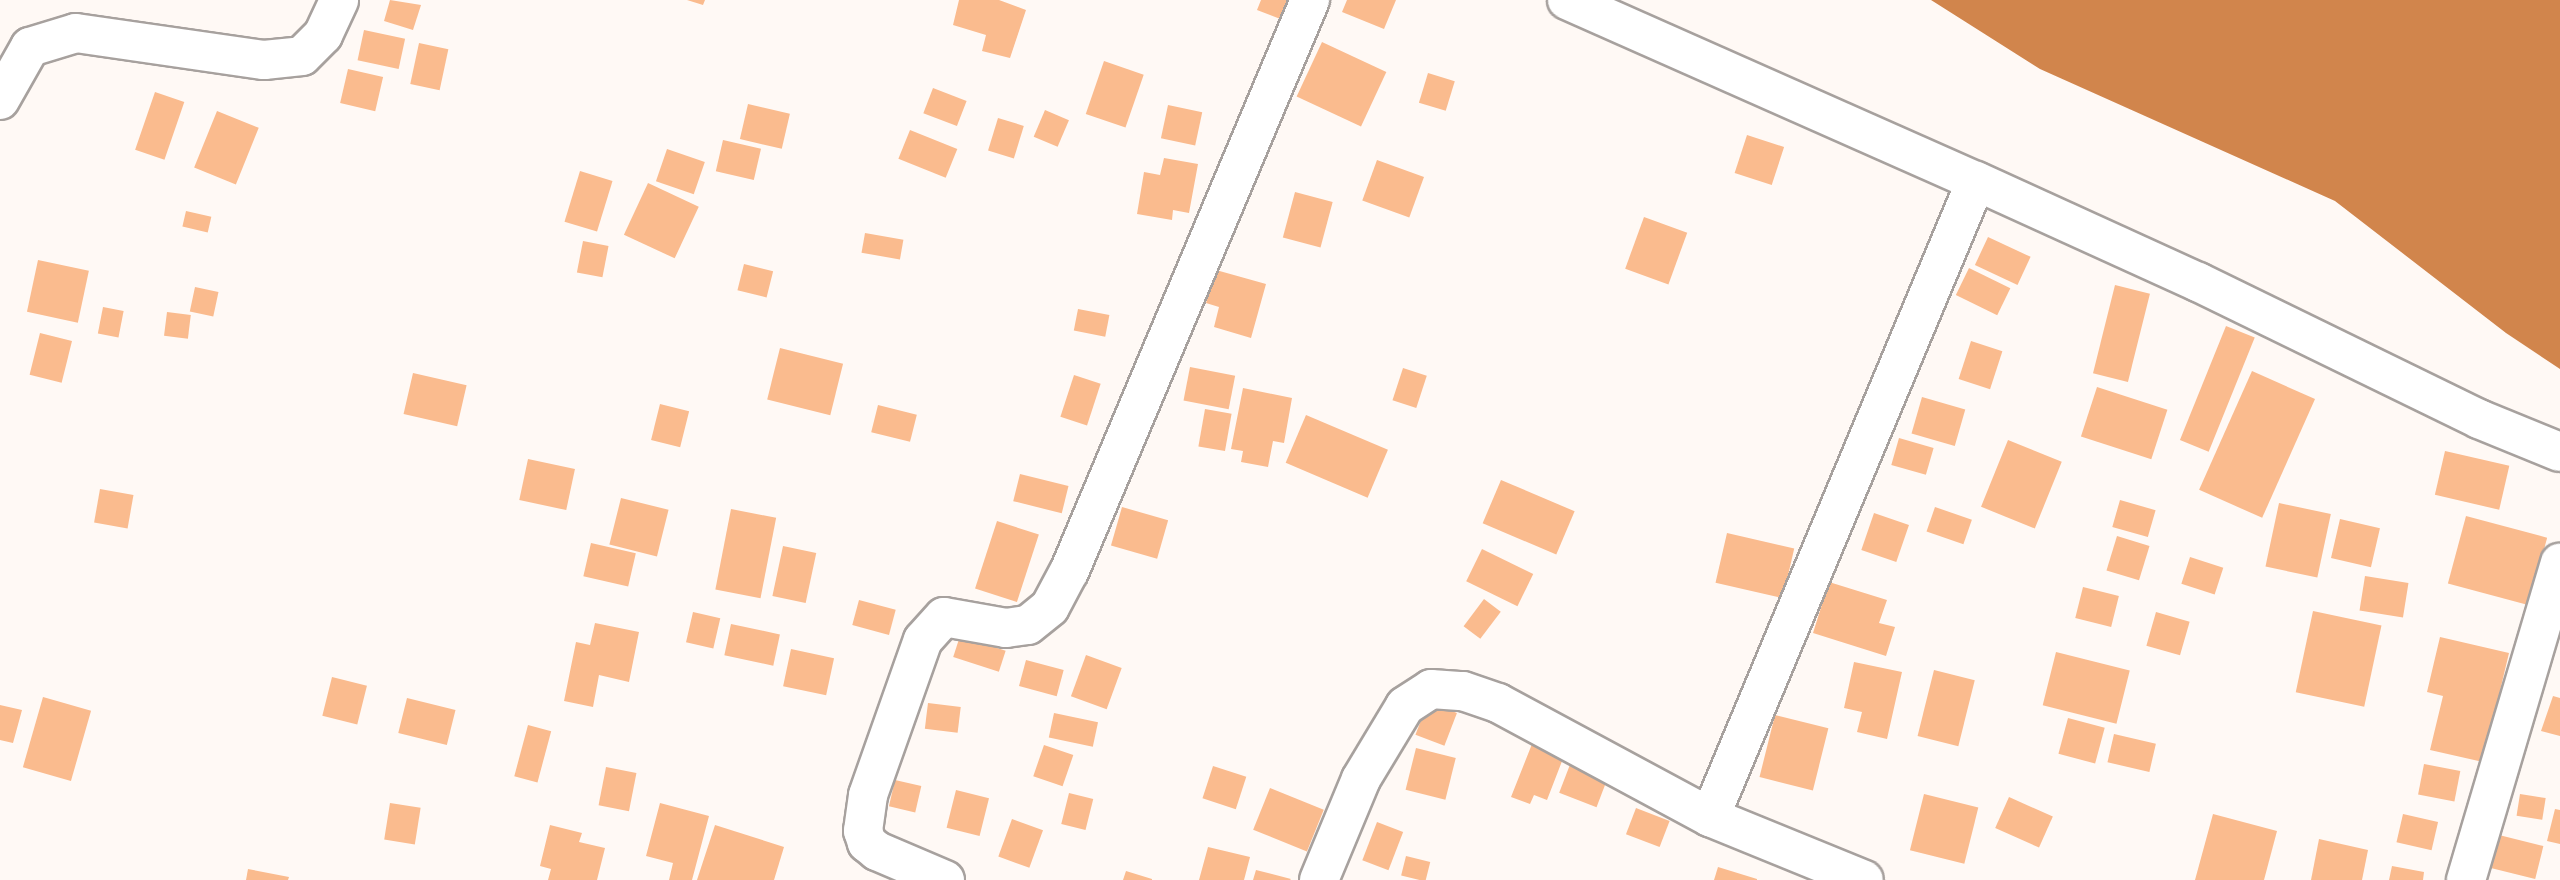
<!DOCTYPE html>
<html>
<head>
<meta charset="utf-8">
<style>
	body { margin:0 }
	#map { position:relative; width:2560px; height:880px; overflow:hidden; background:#fff9f5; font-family:Raleway,sans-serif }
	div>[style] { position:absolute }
	.water>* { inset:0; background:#d1854c }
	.building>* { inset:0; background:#fabb8e; transform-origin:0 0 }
	.roads { filter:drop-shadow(2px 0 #a7a19e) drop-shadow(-2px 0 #a7a19e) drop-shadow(0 2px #a7a19e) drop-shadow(0 -2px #a7a19e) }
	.minor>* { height:38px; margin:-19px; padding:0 19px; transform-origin:19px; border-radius:19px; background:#fff }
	span { translate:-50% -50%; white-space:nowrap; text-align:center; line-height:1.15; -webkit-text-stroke:5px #fff; paint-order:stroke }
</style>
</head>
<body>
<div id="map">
	<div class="water">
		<i style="clip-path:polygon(1931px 0,2560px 0,2560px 369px,2506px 333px,2335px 201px,2040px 69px)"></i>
	</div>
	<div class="building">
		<i style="clip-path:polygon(390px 0,421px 5px,413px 30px,384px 21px)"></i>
		<i style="clip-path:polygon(687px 0,705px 0,703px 5px)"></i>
		<i style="clip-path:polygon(959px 0,999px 0,1026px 10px,1010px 58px,982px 51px,986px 35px,953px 25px)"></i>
		<i style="clip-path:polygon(1261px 0,1292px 0,1283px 20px,1257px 10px)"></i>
		<i style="clip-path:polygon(1347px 0,1396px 0,1384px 29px,1342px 12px)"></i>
		<i style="left:364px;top:30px;width:42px;height:31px;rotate:12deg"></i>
		<i style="left:1322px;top:42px;width:71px;height:60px;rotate:25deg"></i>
		<i style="left:419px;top:43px;width:30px;height:42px;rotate:12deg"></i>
		<i style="left:1104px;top:61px;width:42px;height:56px;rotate:19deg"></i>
		<i style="left:348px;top:69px;width:36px;height:35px;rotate:13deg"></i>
		<i style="left:1428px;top:73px;width:28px;height:31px;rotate:17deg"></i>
		<i style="left:933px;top:88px;width:36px;height:27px;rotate:21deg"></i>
		<i style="left:155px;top:92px;width:31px;height:61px;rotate:19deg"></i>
		<i style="left:748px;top:104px;width:43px;height:36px;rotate:13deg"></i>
		<i style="left:1168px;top:105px;width:35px;height:34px;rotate:12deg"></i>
		<i style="left:1045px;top:110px;width:26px;height:29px;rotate:23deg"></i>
		<i style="left:217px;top:111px;width:45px;height:61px;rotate:22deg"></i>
		<i style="left:998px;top:118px;width:27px;height:34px;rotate:17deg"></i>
		<i style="left:910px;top:130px;width:51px;height:31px;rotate:22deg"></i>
		<i style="left:1747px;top:135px;width:39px;height:40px;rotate:18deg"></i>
		<i style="left:723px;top:140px;width:39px;height:32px;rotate:13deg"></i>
		<i style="left:667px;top:149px;width:40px;height:34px;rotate:19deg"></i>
		<i style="clip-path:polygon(1164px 158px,1198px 164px,1189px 213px,1173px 210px,1172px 220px,1137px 214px,1144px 172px,1160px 175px)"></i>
		<i style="left:1377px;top:160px;width:50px;height:43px;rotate:20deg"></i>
		<i style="left:580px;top:171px;width:34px;height:53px;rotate:17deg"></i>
		<i style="left:648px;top:183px;width:56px;height:57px;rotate:25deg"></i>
		<i style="left:1295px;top:192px;width:39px;height:47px;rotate:15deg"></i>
		<i style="left:186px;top:211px;width:26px;height:16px;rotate:13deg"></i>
		<i style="left:1644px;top:217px;width:46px;height:55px;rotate:20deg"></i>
		<i style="left:865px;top:233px;width:39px;height:20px;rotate:10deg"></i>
		<i style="left:1988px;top:237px;width:47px;height:31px;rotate:25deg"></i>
		<i style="left:583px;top:241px;width:26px;height:32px;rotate:11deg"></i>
		<i style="left:38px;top:260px;width:52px;height:53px;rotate:12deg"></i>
		<i style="left:744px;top:264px;width:30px;height:27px;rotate:14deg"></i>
		<i style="left:1969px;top:268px;width:46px;height:30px;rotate:26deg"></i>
		<i style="clip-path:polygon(1216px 270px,1266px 284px,1251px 338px,1214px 327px,1219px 307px,1206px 303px)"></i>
		<i style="left:2115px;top:285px;width:36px;height:91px;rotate:14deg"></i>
		<i style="left:195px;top:287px;width:24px;height:25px;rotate:12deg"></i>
		<i style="left:103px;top:307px;width:21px;height:27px;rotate:11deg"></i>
		<i style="left:1078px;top:309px;width:32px;height:22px;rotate:11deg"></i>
		<i style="left:167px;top:312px;width:24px;height:24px;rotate:7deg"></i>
		<i style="left:2226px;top:326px;width:31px;height:123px;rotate:22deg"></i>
		<i style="left:40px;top:333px;width:33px;height:43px;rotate:14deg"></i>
		<i style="left:1971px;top:341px;width:33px;height:40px;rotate:18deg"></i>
		<i style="left:780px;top:348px;width:65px;height:53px;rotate:14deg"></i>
		<i style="left:1190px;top:367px;width:46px;height:34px;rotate:11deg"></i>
		<i style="left:1403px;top:368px;width:25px;height:34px;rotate:18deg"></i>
		<i style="left:2252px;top:371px;width:69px;height:130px;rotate:24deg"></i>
		<i style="left:413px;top:373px;width:55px;height:42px;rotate:13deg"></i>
		<i style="left:1074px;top:375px;width:28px;height:44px;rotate:18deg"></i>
		<i style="left:2097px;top:387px;width:74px;height:52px;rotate:18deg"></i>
		<i style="clip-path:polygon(1243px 388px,1292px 398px,1284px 443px,1273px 441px,1268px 467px,1241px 462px,1243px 451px,1231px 449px)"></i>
		<i style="left:1922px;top:397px;width:45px;height:38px;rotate:16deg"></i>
		<i style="left:660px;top:404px;width:30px;height:37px;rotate:14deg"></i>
		<i style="left:878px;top:405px;width:40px;height:28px;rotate:14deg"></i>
		<i style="left:1205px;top:409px;width:27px;height:38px;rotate:10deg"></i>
		<i style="left:1306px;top:415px;width:89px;height:52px;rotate:23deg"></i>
		<i style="left:1899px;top:438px;width:36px;height:28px;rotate:16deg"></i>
		<i style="left:2008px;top:440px;width:58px;height:72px;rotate:22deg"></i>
		<i style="left:2445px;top:451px;width:66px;height:45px;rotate:13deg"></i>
		<i style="left:528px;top:459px;width:48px;height:42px;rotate:12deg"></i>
		<i style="left:1020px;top:474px;width:50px;height:28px;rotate:14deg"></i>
		<i style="left:1501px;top:480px;width:80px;height:47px;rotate:23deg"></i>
		<i style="left:100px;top:489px;width:34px;height:34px;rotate:10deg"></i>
		<i style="left:621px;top:498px;width:49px;height:48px;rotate:14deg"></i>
		<i style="left:2120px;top:500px;width:37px;height:28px;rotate:16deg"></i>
		<i style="left:2279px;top:503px;width:53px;height:65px;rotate:12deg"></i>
		<i style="left:1122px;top:507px;width:48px;height:40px;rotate:16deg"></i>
		<i style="left:1935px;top:507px;width:39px;height:26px;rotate:19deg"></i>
		<i style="left:731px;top:509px;width:46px;height:82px;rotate:11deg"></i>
		<i style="left:1874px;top:513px;width:37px;height:39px;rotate:19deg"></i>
		<i style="left:2466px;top:516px;width:84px;height:70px;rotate:15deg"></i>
		<i style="left:2340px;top:519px;width:41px;height:40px;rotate:13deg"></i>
		<i style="left:997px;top:521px;width:44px;height:71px;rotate:18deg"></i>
		<i style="left:1727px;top:533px;width:69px;height:51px;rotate:13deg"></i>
		<i style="left:2117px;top:536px;width:34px;height:36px;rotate:17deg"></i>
		<i style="left:591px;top:543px;width:46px;height:34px;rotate:13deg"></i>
		<i style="left:783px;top:546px;width:34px;height:51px;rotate:12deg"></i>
		<i style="left:1482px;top:549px;width:57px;height:36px;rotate:26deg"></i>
		<i style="left:2190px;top:557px;width:35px;height:28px;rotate:18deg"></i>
		<i style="left:2365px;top:576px;width:44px;height:35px;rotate:9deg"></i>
		<i style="clip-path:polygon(1829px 582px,1887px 600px,1879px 623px,1895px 627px,1886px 656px,1813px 633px)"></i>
		<i style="left:2083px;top:587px;width:37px;height:32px;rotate:14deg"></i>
		<i style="left:1484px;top:599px;width:21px;height:34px;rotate:37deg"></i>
		<i style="left:859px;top:600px;width:38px;height:26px;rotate:15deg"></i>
		<i style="left:2313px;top:611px;width:70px;height:83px;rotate:12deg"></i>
		<i style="left:693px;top:612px;width:28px;height:31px;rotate:13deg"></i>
		<i style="left:2156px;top:612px;width:35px;height:35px;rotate:16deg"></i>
		<i style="clip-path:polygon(595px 623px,639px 632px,629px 682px,599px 675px,593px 707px,564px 701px,576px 642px,590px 645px)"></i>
		<i style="left:731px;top:624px;width:50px;height:32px;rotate:12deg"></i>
		<i style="left:960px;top:636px;width:48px;height:22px;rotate:18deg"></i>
		<i style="clip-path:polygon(2440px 637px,2509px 653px,2483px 762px,2430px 750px,2443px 696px,2427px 692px)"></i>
		<i style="left:791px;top:649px;width:44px;height:38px;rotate:12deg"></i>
		<i style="left:2056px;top:652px;width:76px;height:55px;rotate:14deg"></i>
		<i style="left:1086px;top:655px;width:38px;height:44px;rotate:20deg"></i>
		<i style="left:1026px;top:660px;width:39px;height:27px;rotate:15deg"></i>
		<i style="clip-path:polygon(1854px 662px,1902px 672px,1887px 739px,1857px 732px,1862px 712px,1844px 708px)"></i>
		<i style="left:1934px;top:670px;width:42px;height:68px;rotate:14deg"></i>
		<i style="left:332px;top:677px;width:36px;height:40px;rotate:14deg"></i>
		<i style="clip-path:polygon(2553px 696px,2560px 698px,2560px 736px,2541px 731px)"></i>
		<i style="left:43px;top:697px;width:50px;height:73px;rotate:16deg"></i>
		<i style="left:407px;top:698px;width:50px;height:36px;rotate:14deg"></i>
		<i style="left:1428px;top:702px;width:31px;height:35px;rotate:21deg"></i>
		<i style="left:928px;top:703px;width:33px;height:26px;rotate:7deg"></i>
		<i style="clip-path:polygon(0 705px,22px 710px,13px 743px,0 740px)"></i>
		<i style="left:1054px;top:713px;width:45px;height:25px;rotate:12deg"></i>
		<i style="left:1775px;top:715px;width:55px;height:64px;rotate:14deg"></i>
		<i style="left:2068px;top:718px;width:38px;height:37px;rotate:15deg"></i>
		<i style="left:528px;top:725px;width:24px;height:53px;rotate:15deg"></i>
		<i style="left:2114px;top:734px;width:43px;height:29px;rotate:13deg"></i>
		<i style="clip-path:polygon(1532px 744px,1564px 756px,1547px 800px,1534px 795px,1530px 804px,1511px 797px)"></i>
		<i style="left:1044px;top:745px;width:31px;height:33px;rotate:19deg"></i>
		<i style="left:1416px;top:748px;width:41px;height:43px;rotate:14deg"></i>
		<i style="left:1571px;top:762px;width:40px;height:33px;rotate:21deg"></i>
		<i style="left:2424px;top:764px;width:37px;height:31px;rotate:11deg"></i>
		<i style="left:1213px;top:766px;width:35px;height:34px;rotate:18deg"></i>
		<i style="left:606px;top:767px;width:31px;height:39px;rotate:11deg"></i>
		<i style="left:895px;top:780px;width:27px;height:27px;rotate:13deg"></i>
		<i style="left:1270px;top:788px;width:58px;height:45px;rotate:22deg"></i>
		<i style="left:956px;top:790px;width:34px;height:39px;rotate:14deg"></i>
		<i style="left:1069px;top:793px;width:25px;height:32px;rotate:14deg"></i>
		<i style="left:1924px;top:794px;width:56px;height:58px;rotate:14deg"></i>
		<i style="left:2520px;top:794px;width:26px;height:22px;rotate:9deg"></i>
		<i style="left:2009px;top:797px;width:48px;height:34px;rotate:24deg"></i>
		<i style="left:390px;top:803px;width:31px;height:37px;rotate:9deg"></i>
		<i style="clip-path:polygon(660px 803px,709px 816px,692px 880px,669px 880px,673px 863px,646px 856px)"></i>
		<i style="left:1636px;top:808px;width:36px;height:28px;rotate:21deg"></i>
		<i style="clip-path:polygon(2555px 809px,2560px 810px,2560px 844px,2547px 841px)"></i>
		<i style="clip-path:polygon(2213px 814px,2277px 831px,2264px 880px,2195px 880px)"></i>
		<i style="left:2403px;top:814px;width:36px;height:29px;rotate:13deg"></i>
		<i style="left:1012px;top:819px;width:33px;height:40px;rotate:20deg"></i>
		<i style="left:1377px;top:822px;width:28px;height:41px;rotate:21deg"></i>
		<i style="clip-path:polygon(550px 825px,582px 833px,579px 842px,605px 848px,597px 880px,548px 880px,551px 869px,540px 866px)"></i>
		<i style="clip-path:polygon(715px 825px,784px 847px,774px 880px,697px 880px)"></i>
		<i style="left:2491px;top:833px;width:54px;height:34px;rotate:14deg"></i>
		<i style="clip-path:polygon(2319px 839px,2368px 850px,2362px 880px,2311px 880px)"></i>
		<i style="clip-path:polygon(1208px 847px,1250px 857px,1244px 880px,1199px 880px)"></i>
		<i style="left:1406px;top:856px;width:25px;height:20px;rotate:14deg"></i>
		<i style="clip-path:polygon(2392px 866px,2424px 872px,2423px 880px,2389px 880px)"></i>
		<i style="clip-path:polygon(1718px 867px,1757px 879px,1757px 880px,1714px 880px)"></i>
		<i style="clip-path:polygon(248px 869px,289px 877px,288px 880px,246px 880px)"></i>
		<i style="clip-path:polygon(1256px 870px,1291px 879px,1290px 880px,1253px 880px)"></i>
		<i style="clip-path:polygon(1126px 871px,1152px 879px,1152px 880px,1123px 880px)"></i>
	</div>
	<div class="roads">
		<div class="minor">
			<i style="left:1567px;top:0;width:447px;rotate:23.9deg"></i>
			<i style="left:1976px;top:181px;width:244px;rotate:24.5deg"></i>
			<i style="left:2198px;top:282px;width:313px;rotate:26deg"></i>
			<i style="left:2479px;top:419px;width:87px;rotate:22.2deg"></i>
			<i style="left:0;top:100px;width:61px;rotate:-60.5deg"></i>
			<i style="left:30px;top:47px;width:48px;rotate:-16.9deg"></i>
			<i style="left:76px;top:33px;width:190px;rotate:8.2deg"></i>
			<i style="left:264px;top:60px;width:38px;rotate:-6deg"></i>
			<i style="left:302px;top:56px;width:30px;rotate:-45deg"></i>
			<i style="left:323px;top:35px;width:38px;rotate:-65deg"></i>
			<i style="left:1710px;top:817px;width:689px;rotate:-67.3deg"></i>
			<i style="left:945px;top:880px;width:74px;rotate:-156.9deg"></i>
			<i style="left:877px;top:851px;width:13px;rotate:-141deg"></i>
			<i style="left:867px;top:843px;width:13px;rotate:-108deg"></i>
			<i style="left:863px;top:831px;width:36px;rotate:-82deg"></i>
			<i style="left:868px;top:795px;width:164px;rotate:-70.5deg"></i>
			<i style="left:923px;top:640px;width:31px;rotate:-48deg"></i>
			<i style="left:944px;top:617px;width:63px;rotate:10.1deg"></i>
			<i style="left:1006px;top:628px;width:22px;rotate:-8deg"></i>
			<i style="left:1028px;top:625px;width:28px;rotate:-39deg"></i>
			<i style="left:1050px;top:607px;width:40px;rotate:-62deg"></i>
			<i style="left:1069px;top:572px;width:621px;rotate:-67.15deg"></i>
			<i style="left:1319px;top:880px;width:109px;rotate:-67.4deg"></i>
			<i style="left:1361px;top:779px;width:85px;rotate:-58.9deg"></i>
			<i style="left:1405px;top:706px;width:31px;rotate:-33deg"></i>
			<i style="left:1431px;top:689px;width:32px;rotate:4deg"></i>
			<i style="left:1463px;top:691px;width:37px;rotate:19deg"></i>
			<i style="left:1498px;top:703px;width:241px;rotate:28.3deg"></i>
			<i style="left:1710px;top:817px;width:166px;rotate:22.2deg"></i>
			<i style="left:2466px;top:880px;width:331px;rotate:-73.5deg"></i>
		</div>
	</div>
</div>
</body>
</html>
